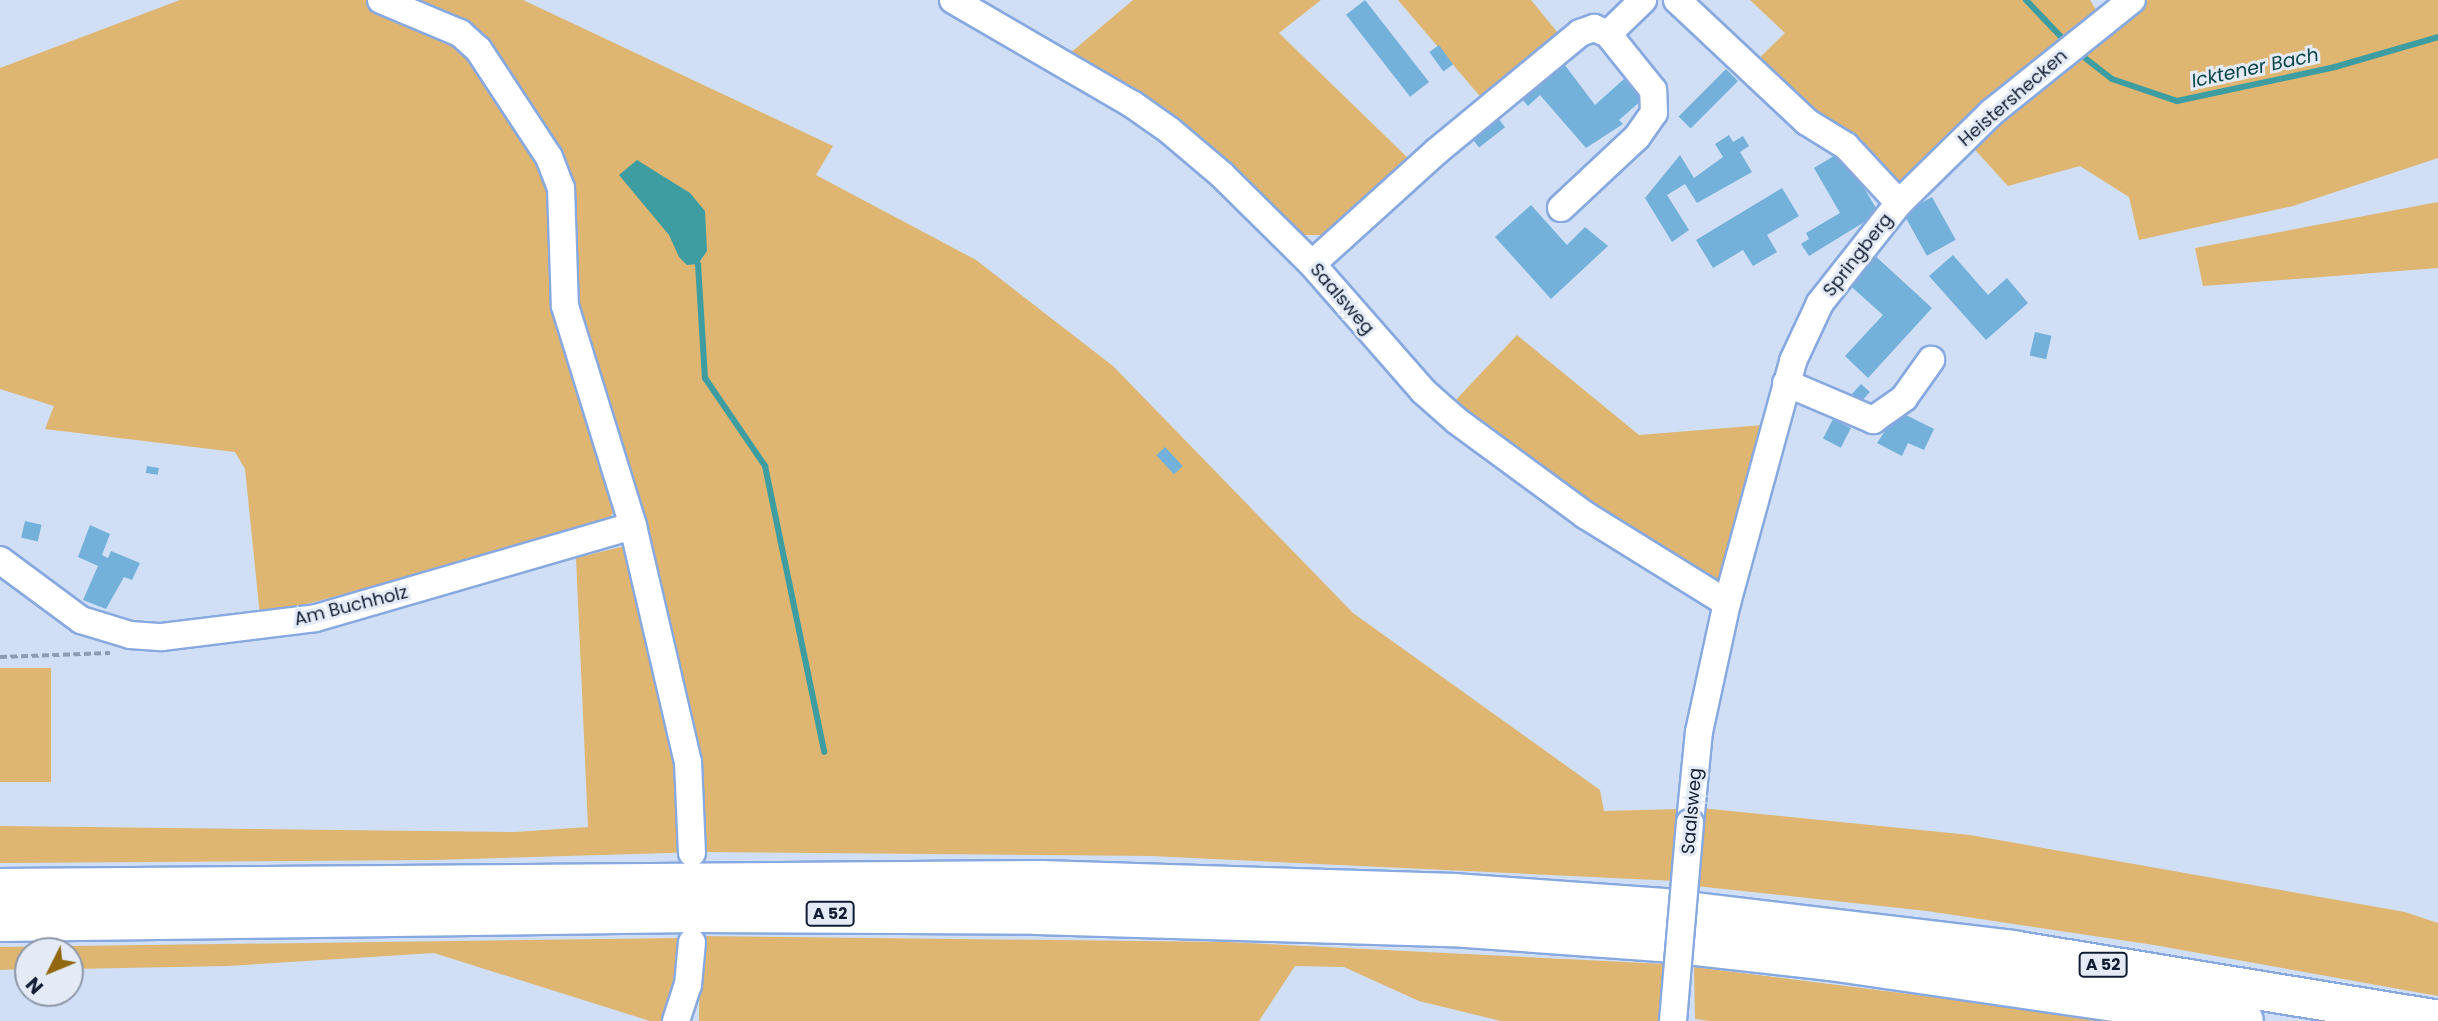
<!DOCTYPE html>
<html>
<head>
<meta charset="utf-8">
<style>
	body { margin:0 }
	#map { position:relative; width:2438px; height:1021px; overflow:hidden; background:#d0dff5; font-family:Poppins,sans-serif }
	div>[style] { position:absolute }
	.green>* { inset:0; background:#deb571; transform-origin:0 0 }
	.water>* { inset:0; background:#3d9da1 }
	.stream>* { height:6px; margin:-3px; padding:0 3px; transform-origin:3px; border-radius:3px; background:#3d9da1 }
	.building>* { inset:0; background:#73b1db; transform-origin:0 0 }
	.path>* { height:3.5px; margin-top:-1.75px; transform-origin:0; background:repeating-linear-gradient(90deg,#8e9cb1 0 7px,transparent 0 10.5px) }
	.roads { filter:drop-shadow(2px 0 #87a9e0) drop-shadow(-2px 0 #87a9e0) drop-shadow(0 2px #87a9e0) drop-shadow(0 -2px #87a9e0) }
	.minor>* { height:26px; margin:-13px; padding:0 13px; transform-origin:13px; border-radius:13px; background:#fff }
	.highway>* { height:38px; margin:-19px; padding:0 19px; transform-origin:19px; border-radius:19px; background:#fff }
	.bridges { filter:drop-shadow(2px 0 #87a9e0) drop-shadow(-2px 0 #87a9e0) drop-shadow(0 2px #87a9e0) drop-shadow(0 -2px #87a9e0) }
	.minor-bridge>* { height:26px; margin:-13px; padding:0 13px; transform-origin:13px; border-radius:13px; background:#fff }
	span { translate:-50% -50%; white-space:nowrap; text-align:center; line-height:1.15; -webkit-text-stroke:6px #e4ebf7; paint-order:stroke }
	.shield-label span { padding:2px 5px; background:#e4ebf7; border:2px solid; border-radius:5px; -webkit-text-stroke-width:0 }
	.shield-label { font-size:16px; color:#101c31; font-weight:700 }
	.street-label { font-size:18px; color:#101c31 }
	.water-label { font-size:19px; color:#0a4547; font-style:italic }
	.north { position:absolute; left:14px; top:937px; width:70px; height:70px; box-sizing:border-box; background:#e4ebf7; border:2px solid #8f98a8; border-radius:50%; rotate:227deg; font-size:19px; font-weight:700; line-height:28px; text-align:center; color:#101c31 }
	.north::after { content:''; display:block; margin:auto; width:24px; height:32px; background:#91670f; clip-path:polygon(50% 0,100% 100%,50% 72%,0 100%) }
</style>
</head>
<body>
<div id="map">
	<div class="green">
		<i style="clip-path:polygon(180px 0,523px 0,833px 146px,816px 175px,976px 260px,1113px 366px,1353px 613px,1600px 790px,1604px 811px,1681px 809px,1676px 881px,1151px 856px,700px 852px,432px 860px,0 863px,0 826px,515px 832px,588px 827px,576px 558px,645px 541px,572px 301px,569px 182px,553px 202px,557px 304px,617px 506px,604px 527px,260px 616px,245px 469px,235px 452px,45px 429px,54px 406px,0 389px,0 68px)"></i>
		<i style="clip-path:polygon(1133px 0,1321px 0,1279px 33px,1411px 161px,1323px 235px,1300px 235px,1178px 119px,1068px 55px)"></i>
		<i style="clip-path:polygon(1398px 0,1531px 0,1558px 33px,1484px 101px)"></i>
		<i style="clip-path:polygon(1750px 0,2090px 0,2099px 15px,1908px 182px,1893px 182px,1752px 65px,1785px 33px)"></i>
		<i style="clip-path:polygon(2148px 0,2438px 0,2438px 158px,2293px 206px,2139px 240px,2129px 197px,2080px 166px,2008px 186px,1967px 141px)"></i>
		<i style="clip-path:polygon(2438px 202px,2438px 268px,2203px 286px,2195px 248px)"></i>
		<i style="clip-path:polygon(1517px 335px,1639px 435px,1763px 425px,1724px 576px,1713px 582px,1597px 510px,1452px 404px)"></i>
		<i style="left:0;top:668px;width:51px;height:114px"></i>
		<i style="clip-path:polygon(1701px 808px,1970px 835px,2405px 912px,2438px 923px,2438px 996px,2154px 945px,1927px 911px,1696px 886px)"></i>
		<i style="clip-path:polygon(700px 936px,1226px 942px,1666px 964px,1664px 1021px,1501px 1021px,1419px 1001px,1344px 967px,1295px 966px,1259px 1021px,699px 1021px)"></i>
		<i style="clip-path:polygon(681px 938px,678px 985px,669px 1021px,650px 1021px,434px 953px,227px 966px,70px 969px,70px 951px,28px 951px,28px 969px,0 970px,0 947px)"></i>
		<i style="clip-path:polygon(1694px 967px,2124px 1021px,1710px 1021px,1695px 1019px)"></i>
	</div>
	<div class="water">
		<i style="clip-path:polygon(637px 160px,690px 193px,705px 211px,707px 251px,698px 264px,687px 265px,679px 257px,669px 235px,619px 175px)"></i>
	</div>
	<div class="stream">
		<i style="left:2026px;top:0;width:57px;rotate:46.4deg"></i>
		<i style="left:2085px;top:58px;width:34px;rotate:38deg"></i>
		<i style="left:2112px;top:79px;width:69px;rotate:18.7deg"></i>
		<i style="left:2177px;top:101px;width:162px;rotate:-12.1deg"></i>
		<i style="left:2335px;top:67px;width:107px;rotate:-16.2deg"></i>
		<i style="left:698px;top:264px;width:114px;rotate:86.5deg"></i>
		<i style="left:705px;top:378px;width:107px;rotate:55.7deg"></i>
		<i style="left:765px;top:466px;width:292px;rotate:78.3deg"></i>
	</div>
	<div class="building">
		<i style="left:1365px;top:0;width:104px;height:24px;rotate:52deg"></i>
		<i style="left:1439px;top:45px;width:24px;height:12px;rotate:54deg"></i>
		<i style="clip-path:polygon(1558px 56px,1595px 105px,1624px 79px,1642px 100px,1619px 120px,1623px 124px,1586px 148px,1540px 95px,1528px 106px,1517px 93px)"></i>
		<i style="left:1726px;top:69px;width:17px;height:67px;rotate:45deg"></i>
		<i style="left:1494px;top:113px;width:18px;height:33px;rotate:52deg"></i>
		<i style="clip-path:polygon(1729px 135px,1733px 142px,1743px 136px,1749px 146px,1740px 152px,1752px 172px,1697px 203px,1685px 184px,1667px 195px,1689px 230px,1672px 242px,1645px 198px,1680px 155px,1694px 178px,1723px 157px,1715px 144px)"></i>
		<i style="clip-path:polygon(1842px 151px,1879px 213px,1809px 256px,1801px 244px,1809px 239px,1806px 233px,1840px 213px,1814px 168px)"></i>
		<i style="clip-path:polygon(1782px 188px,1799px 216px,1767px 235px,1777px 252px,1753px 266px,1743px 250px,1713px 268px,1696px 240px)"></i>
		<i style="left:1932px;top:197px;width:49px;height:33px;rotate:61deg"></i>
		<i style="clip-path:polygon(1531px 205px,1567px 245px,1585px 227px,1608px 246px,1551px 299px,1495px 237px)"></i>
		<i style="clip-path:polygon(1872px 253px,1932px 308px,1868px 378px,1845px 356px,1883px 315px,1845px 281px)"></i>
		<i style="clip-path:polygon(1953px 255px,1988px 295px,2007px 278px,2028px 303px,1986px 340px,1929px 276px)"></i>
		<i style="left:2035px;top:332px;width:17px;height:24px;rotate:13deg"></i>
		<i style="left:1861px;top:384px;width:12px;height:19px;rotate:42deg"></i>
		<i style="clip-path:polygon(1898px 411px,1934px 429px,1924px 450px,1908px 443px,1902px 456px,1877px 443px)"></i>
		<i style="left:1833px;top:419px;width:20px;height:22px;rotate:27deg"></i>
		<i style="left:1165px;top:447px;width:26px;height:12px;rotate:47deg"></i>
		<i style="left:147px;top:466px;width:12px;height:7px;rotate:9deg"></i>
		<i style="left:25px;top:521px;width:17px;height:17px;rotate:13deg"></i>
		<i style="clip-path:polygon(90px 525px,110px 534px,102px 555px,108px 558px,111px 551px,140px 563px,132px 580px,124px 577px,106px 609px,83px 600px,98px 566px,78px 557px)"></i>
	</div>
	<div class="path">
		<i style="left:0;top:657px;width:110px;rotate:-2.1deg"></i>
	</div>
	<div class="roads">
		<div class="minor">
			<i style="left:381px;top:0;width:86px;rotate:22.7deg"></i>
			<i style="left:460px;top:33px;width:24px;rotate:42deg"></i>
			<i style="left:478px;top:49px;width:129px;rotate:56.7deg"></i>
			<i style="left:549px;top:157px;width:33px;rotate:69deg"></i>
			<i style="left:561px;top:188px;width:118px;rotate:88.1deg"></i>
			<i style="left:565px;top:306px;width:230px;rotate:72.8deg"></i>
			<i style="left:633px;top:526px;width:242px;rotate:76.9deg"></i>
			<i style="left:688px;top:762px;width:91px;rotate:87.5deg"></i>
			<i style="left:953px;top:0;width:207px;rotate:30.2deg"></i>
			<i style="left:1132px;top:104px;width:45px;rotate:35.1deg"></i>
			<i style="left:1169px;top:130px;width:70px;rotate:40.3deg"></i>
			<i style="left:1222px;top:175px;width:127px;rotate:44.7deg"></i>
			<i style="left:1312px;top:264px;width:169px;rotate:48.8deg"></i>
			<i style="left:1423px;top:391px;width:45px;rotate:41.4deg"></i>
			<i style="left:1457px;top:421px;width:159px;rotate:36.3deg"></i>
			<i style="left:1585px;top:515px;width:167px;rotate:31.8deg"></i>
			<i style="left:1677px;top:0;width:178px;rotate:43.2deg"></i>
			<i style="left:1807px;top:122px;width:46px;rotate:31.6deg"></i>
			<i style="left:1846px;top:146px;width:78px;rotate:47.1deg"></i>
			<i style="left:1561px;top:208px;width:104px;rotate:-43.1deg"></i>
			<i style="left:1637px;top:137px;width:29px;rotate:-55deg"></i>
			<i style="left:1654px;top:113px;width:23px;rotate:-92deg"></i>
			<i style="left:1653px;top:90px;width:72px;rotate:-128.8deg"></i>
			<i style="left:1312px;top:264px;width:169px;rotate:-42.1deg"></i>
			<i style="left:1437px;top:151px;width:185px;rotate:-39.5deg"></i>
			<i style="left:1580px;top:33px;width:15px;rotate:-20deg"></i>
			<i style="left:1594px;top:28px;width:15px;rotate:23deg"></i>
			<i style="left:1608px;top:34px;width:49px;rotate:-44.2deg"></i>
			<i style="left:1786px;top:383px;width:95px;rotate:23deg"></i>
			<i style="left:1873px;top:420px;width:38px;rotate:-35deg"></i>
			<i style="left:1904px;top:398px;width:47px;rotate:-54.6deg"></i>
			<i style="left:0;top:560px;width:101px;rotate:36.5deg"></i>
			<i style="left:81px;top:620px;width:51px;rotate:17deg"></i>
			<i style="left:130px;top:635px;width:32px;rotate:4deg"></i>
			<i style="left:162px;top:637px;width:155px;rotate:-7deg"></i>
			<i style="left:316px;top:618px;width:330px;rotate:-16.2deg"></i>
			<i style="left:1690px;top:823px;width:91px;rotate:-84.4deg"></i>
			<i style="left:1699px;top:732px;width:132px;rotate:-77.8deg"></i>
			<i style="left:1727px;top:603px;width:251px;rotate:-74.7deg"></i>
			<i style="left:1793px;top:361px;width:64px;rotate:-65deg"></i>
			<i style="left:1820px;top:303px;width:127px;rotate:-51.7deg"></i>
			<i style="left:1899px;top:203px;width:130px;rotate:-44.4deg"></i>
			<i style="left:1992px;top:112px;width:179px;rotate:-38.7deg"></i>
			<i style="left:676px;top:1021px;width:38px;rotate:-72deg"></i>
			<i style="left:688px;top:985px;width:43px;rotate:-84.7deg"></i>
		</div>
		<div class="highway">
			<i style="left:0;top:888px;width:1041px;rotate:-0.44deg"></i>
			<i style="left:1041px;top:880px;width:414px;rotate:1.8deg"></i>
			<i style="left:1455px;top:893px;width:208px;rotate:4.1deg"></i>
			<i style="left:1662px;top:908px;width:353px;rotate:6.8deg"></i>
			<i style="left:2012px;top:950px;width:432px;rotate:9.3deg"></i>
			<i style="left:0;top:922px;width:696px;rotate:-0.74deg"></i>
			<i style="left:696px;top:913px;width:341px;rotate:0.3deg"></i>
			<i style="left:1037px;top:915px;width:415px;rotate:1.7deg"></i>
			<i style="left:1452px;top:927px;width:209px;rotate:4.1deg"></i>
			<i style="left:1660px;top:942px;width:171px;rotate:6.4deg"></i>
			<i style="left:1830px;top:961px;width:418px;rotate:8.2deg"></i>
		</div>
	</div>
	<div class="bridges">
		<div class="minor-bridge">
			<i style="left:1673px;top:1021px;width:199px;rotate:-85.1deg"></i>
		</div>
	</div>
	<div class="shield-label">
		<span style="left:830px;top:914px">A 52</span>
		<span style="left:2103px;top:965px">A 52</span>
	</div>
	<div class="street-label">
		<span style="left:2013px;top:98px;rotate:-41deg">Heistershecken</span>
		<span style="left:1858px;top:255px;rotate:-52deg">Springberg</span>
		<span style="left:1342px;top:299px;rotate:49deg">Saalsweg</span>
		<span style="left:351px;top:606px;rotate:-14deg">Am Buchholz</span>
		<span style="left:1692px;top:811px;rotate:-85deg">Saalsweg</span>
	</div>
	<div class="water-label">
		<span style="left:2255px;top:68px;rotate:-12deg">Icktener Bach</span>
	</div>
	<div class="north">N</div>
</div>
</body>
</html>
